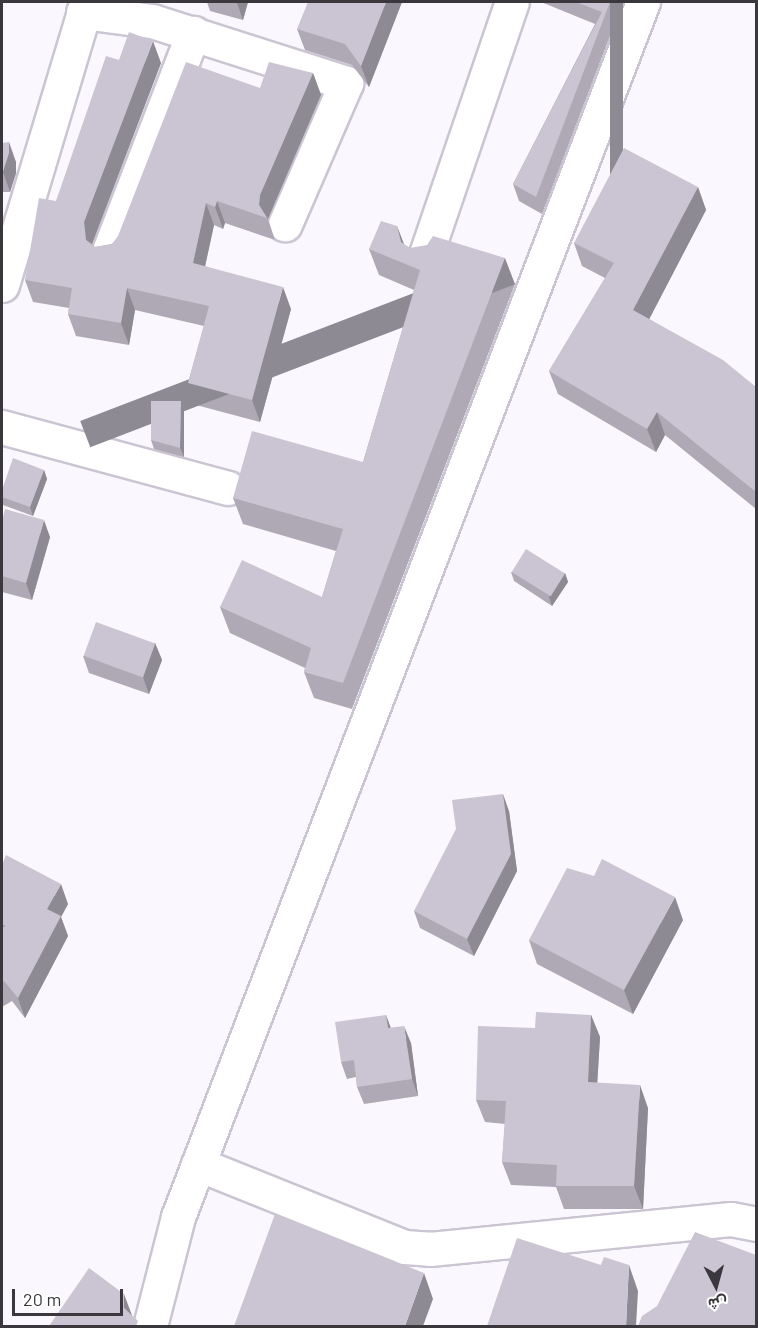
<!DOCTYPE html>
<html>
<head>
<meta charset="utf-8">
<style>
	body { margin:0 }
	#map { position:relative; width:758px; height:1328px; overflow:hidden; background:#faf8fe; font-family:Barlow,Vazirmatn,sans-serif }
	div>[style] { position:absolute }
	.roads { filter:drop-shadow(2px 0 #cbc5d3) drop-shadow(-2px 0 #cbc5d3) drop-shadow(0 2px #cbc5d3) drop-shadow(0 -2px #cbc5d3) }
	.minor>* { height:33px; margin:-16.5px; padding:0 16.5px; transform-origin:16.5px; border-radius:16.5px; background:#fff }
	.secondary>* { height:33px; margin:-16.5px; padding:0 16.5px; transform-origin:16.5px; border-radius:16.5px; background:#fff }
	.wall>* { inset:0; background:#afa9b5 }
	.shaded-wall>* { inset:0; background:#8e8a94; transform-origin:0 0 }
	.building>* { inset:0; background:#cbc5d3; transform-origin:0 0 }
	span { translate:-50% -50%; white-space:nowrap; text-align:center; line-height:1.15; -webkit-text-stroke:5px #fff; paint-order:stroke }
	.frame { position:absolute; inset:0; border:3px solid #3a383d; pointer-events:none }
	.north { position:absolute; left:686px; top:1256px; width:60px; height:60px; -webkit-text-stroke:4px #fff; paint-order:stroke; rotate:174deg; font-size:16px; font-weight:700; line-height:24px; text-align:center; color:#3a383d }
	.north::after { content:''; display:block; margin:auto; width:21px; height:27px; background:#3a383d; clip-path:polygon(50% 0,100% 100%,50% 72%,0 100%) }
	.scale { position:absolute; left:12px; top:1289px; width:111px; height:27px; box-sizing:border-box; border:3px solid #3a383d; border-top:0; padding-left:8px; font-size:18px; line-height:21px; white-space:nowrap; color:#3a383d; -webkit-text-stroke:4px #fff; paint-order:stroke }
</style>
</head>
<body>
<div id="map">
	<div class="roads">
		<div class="minor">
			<i style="left:83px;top:12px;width:70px;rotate:7.4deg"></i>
			<i style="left:152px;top:21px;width:204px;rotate:17.7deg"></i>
			<i style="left:346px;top:83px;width:154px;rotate:113.4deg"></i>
			<i style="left:109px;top:251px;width:234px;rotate:-68.9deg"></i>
			<i style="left:425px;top:257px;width:269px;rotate:-71.2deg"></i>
			<i style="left:2px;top:285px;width:295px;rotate:-73.3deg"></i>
			<i style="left:2px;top:427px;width:234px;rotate:15.1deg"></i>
			<i style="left:198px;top:1164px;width:222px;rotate:21.9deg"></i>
			<i style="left:404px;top:1247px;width:26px;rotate:4deg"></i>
			<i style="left:430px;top:1249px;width:302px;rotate:-5.7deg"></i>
			<i style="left:731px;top:1219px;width:25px;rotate:11deg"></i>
		</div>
		<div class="secondary">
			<i style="left:150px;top:1326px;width:113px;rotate:-75.6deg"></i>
			<i style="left:178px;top:1217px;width:1301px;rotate:-69.06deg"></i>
		</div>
	</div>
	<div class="wall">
		<i style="clip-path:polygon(207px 2px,248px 2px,243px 20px,210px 11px)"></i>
		<i style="clip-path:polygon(402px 2px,369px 87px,352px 65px,305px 50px,297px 29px)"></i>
		<i style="clip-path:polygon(541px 2px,623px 2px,542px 214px,519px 201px,513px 184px,595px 24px)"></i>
		<i style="clip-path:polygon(119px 60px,161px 63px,92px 244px,95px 247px,112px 244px,260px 88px,313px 73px,321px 95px,268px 217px,268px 219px,275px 240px,225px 223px,223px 229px,214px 225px,205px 266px,291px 309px,260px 422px,196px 405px,188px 383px,204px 326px,135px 310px,129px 345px,76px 336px,68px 314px,69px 308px,33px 302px,25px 280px,56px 201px)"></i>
		<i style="clip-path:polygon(2px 143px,16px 162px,16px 173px,10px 192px,2px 192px)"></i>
		<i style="clip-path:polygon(698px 187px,706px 210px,649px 319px,756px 387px,756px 509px,665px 435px,656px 452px,558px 394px,549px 371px,605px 278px,582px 266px,574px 243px)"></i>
		<i style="clip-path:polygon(397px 226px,404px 245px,410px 248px,515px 284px,352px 709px,314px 698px,304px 672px,305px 668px,230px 633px,220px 607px,322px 597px,336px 551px,243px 524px,233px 498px,363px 462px,414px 290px,379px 275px,369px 249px)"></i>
		<i style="clip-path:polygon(184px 410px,184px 457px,154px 449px,151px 440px)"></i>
		<i style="clip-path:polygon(44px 470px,47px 479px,33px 516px,3px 505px,2px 502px,2px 490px)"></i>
		<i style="clip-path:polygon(2px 521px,50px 537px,32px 600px,2px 592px)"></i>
		<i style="clip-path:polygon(511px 572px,565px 573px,568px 582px,552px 606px,514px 581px)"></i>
		<i style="clip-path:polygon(155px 643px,162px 660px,149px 694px,89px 673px,83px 656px)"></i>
		<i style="clip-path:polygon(509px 811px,517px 871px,474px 956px,420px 928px,414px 911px)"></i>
		<i style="clip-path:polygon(2px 865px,68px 904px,61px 917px,68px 936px,25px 1018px,12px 1001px,2px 1007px)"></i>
		<i style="clip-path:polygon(683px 920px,633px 1014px,537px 964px,529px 940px)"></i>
		<i style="clip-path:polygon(386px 1015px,391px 1028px,411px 1043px,418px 1096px,364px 1104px,357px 1087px,356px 1077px,347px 1079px,341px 1062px)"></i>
		<i style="clip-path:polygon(591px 1015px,600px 1037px,597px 1083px,648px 1108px,643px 1209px,564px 1209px,556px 1187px,511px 1185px,502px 1162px,505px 1124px,485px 1122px,476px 1100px,535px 1028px)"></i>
	</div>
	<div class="shaded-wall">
		<i style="clip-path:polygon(237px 2px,248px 2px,243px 20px,237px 3px)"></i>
		<i style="clip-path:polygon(386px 2px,402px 2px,369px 87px,361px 66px)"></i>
		<i style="left:610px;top:2px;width:13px;height:209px"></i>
		<i style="clip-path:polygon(153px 41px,161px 63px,92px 244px,86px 240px,84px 222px)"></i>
		<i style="clip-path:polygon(313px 73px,321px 95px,268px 219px,259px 205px,260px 195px)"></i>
		<i style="clip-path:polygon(9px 142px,16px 162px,16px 173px,10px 192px,3px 172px)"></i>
		<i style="clip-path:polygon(698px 187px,706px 210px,642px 333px,633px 310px)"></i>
		<i style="clip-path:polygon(217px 201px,225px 223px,223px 229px,215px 207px)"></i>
		<i style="clip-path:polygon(206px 203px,214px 225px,201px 285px,193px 263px)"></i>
		<i style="clip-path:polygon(397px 226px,407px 252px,401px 242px)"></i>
		<i style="left:505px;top:258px;width:28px;height:455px;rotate:69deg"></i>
		<i style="clip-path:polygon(283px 287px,291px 309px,260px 422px,252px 400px)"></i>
		<i style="clip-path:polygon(127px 288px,135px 310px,129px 345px,121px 323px)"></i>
		<i style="clip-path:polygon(181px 401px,184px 410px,184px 457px,180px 448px)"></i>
		<i style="clip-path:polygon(657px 412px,665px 435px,656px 452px,647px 429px)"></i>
		<i style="clip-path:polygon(44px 470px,47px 479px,33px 516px,30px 507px)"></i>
		<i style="clip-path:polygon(44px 520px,50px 537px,32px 600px,26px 583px)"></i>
		<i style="clip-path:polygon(565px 573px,568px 582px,552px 606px,549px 597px)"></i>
		<i style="clip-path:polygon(155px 643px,162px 660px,149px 694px,143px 677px)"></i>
		<i style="clip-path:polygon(503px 794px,509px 811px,517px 871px,474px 956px,467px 939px)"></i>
		<i style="clip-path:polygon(61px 884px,68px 904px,61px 917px,68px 936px,25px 1018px,18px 998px,47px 909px)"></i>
		<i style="clip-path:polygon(675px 897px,683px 920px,633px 1014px,624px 990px)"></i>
		<i style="clip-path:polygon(386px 1015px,392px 1032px,388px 1028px)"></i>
		<i style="clip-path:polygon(591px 1015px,600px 1037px,596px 1105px,588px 1082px)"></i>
		<i style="clip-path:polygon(404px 1026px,411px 1043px,418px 1096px,412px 1079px)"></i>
		<i style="clip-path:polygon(640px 1085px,648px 1108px,643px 1209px,634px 1186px)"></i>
		<i style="clip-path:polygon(629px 1265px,638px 1291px,636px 1326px,626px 1326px)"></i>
		<i style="clip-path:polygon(424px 1273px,433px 1299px,423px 1326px,405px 1326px)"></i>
		<i style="clip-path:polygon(124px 1294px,133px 1318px,124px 1308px)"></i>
	</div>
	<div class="building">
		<i style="clip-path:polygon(308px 2px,386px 2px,361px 66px,345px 44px,297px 29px)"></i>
		<i style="clip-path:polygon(576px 2px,610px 2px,536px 197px,513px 184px,602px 12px)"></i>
		<i style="clip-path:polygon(129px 32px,153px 41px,84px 222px,86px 240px,95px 247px,112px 244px,118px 236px,186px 62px,260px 88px,269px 62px,313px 73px,260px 195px,259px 205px,267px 218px,217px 201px,215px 207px,206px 203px,193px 263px,283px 287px,252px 400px,188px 383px,209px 306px,127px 288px,121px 323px,68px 314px,72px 288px,25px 280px,39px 198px,56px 201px,106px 56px,119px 60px)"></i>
		<i style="clip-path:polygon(9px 142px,9px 153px,3px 172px,2px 172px,2px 143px)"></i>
		<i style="clip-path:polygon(624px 148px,698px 187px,633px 310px,723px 360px,756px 387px,756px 492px,657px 412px,647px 429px,549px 371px,614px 263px,574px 243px)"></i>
		<i style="clip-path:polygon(381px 221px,397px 226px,401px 242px,410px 248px,427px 245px,433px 236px,505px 258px,343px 683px,304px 672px,311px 648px,220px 607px,242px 560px,322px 597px,343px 529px,233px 498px,252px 431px,363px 462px,420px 270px,369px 249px)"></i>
		<i style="clip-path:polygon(151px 401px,181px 401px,180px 448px,151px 440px)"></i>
		<i style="clip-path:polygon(13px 458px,44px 470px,30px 507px,2px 497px,2px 490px)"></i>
		<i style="clip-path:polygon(5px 509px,44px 520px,26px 583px,2px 576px,2px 521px)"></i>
		<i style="left:526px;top:549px;width:46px;height:27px;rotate:32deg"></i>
		<i style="left:96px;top:622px;width:63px;height:36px;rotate:20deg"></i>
		<i style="clip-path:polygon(503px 794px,511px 854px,467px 939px,414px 911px,456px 829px,452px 800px)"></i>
		<i style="clip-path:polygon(6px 855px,61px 884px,47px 909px,61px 916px,18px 998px,4px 981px,2px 983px,2px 928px,6px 926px,2px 924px,2px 865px)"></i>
		<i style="clip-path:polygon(602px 859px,675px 897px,624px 990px,529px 940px,567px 868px,594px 876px)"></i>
		<i style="clip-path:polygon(536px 1012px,591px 1015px,588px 1082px,640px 1085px,634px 1186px,556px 1186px,557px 1165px,502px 1162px,506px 1101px,476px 1100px,478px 1026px,535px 1028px)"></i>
		<i style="clip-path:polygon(386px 1015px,388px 1028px,404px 1026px,412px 1079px,357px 1087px,354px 1060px,341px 1062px,335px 1022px)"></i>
		<i style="clip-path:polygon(275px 1214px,424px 1273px,405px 1326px,234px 1326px)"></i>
		<i style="clip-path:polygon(695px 1232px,756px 1255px,756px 1326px,638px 1326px,642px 1316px,657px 1306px)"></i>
		<i style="clip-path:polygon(517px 1238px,601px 1265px,604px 1257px,629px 1265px,626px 1326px,487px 1326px)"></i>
		<i style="clip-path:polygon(89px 1268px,124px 1294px,124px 1308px,138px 1321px,136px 1326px,49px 1326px)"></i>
	</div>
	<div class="frame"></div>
	<div class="north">ش</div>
	<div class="scale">20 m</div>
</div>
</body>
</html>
